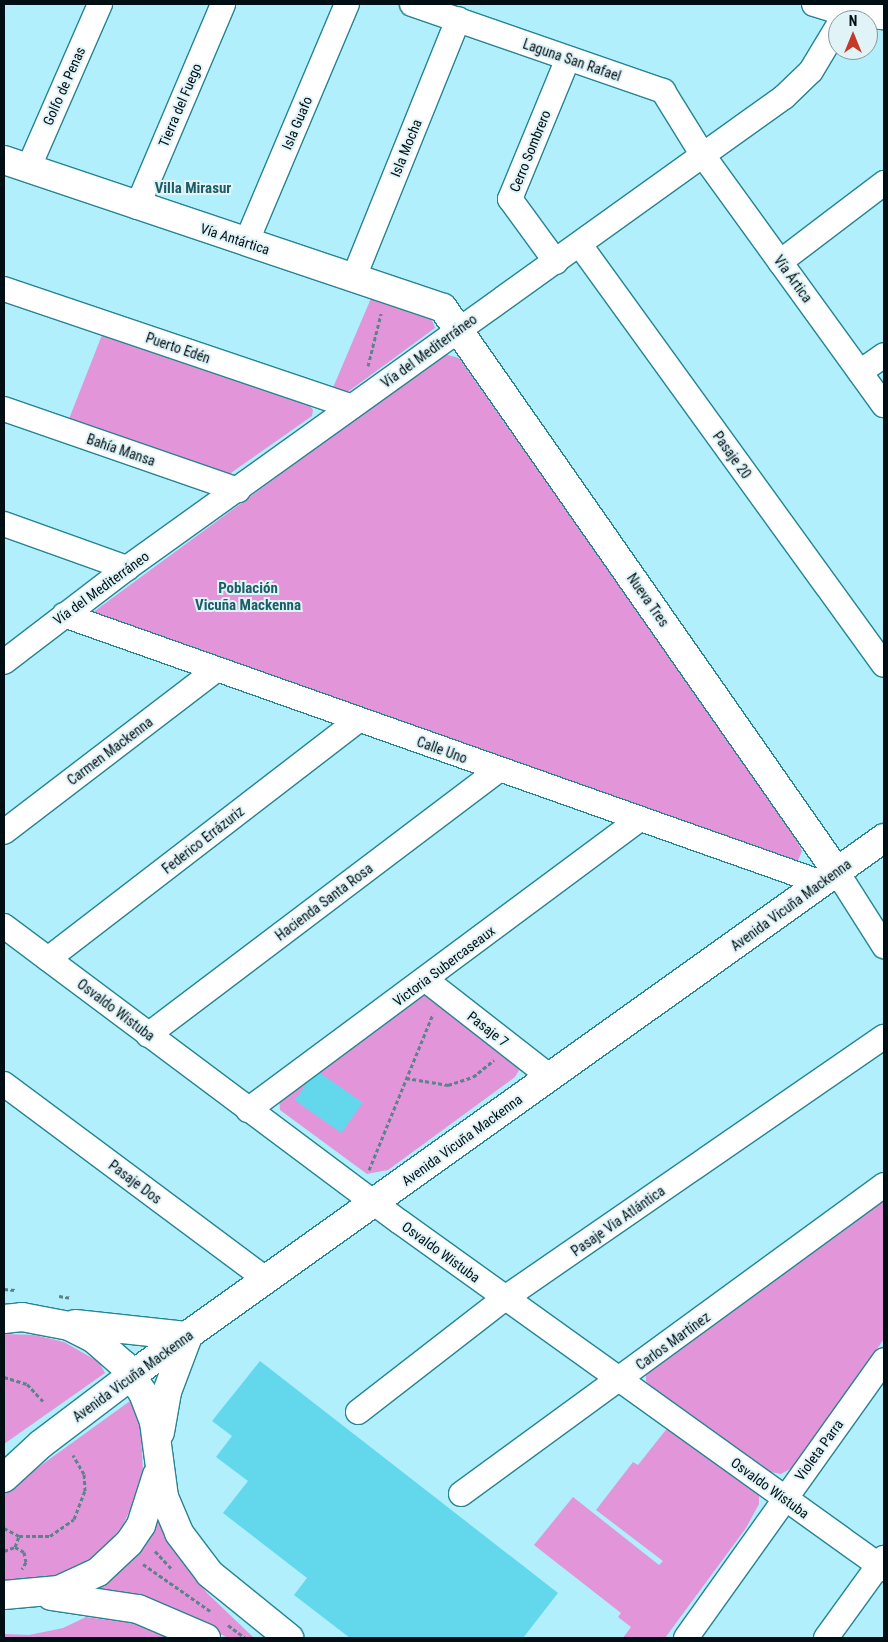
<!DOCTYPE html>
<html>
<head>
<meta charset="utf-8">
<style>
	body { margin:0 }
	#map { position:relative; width:888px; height:1642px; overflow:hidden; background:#b0effb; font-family:"Roboto Condensed",sans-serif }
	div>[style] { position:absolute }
	.green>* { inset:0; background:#e295d8 }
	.building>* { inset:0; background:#63d8ed; transform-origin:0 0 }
	.path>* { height:3px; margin-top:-1.5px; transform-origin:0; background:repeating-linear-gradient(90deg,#5b838b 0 4px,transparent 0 6.5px) }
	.roads { filter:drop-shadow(1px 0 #268494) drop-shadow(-1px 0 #268494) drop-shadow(0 1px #268494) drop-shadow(0 -1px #268494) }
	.minor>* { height:24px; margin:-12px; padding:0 12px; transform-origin:12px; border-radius:12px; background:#fff }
	.tertiary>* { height:28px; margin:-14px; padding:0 14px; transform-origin:14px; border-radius:14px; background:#fff }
	.secondary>* { height:28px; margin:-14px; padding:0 14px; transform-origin:14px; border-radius:14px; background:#fff }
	span { translate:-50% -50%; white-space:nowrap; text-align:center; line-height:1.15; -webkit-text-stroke:4px #e0f4f8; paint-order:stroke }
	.street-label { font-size:14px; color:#000f14 }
	.neighbourhood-label { font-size:15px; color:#1d5d68; font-weight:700 }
	.frame { position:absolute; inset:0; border:5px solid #000f14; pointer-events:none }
	.north { position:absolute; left:828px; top:10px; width:50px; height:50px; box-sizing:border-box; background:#e0f4f8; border:1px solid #86989d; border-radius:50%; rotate:0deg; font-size:14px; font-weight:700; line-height:20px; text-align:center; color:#000f14 }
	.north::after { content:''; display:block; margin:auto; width:18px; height:22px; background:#c53926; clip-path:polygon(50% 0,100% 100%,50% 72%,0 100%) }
</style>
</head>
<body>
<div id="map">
	<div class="green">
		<i style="clip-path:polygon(372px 296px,431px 317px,435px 328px,349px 391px,339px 394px,332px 390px)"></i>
		<i style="clip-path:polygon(102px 335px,308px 403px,313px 410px,312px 416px,228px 475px,67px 424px)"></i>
		<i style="clip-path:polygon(444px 354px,459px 358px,795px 837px,802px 851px,797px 863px,92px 613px)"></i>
		<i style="clip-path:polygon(415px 994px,425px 994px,519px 1064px,519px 1070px,515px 1077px,388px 1170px,367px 1174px,280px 1110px,279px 1099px)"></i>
		<i style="clip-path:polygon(884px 1191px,884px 1339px,792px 1468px,781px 1474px,771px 1472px,653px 1389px,646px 1381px,646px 1372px)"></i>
		<i style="clip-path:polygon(4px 1334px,35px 1335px,64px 1342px,99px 1362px,105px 1373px,4px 1444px)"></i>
		<i style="clip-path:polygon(130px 1401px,141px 1429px,143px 1472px,138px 1493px,123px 1525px,106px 1547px,82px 1565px,45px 1583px,4px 1586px,4px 1492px)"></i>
		<i style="clip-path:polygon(669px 1426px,759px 1493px,759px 1504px,746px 1528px,665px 1638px,623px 1638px,631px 1627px,618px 1617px,621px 1613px,534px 1545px,573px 1497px,659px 1565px,663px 1561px,596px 1510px,633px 1462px,638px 1465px)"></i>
		<i style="clip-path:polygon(157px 1515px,171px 1544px,207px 1593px,254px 1638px,228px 1638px,171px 1607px,91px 1590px)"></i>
		<i style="clip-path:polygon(86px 1617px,132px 1623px,171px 1638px,4px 1638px,4px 1634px,29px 1635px,63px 1628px)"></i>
	</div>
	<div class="building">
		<i style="left:316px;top:1070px;width:57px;height:37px;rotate:35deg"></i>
		<i style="clip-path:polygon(260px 1361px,558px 1593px,523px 1638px,350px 1638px,294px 1595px,307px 1578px,223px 1513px,248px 1481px,216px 1457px,232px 1436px,212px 1421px)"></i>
	</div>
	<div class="path">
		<i style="left:368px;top:366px;width:54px;rotate:-76deg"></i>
		<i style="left:406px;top:1078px;width:43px;rotate:9.5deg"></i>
		<i style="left:448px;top:1085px;width:26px;rotate:-18deg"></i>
		<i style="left:473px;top:1077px;width:27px;rotate:-39deg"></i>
		<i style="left:369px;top:1170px;width:169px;rotate:-67.7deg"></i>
		<i style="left:4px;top:1289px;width:11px;rotate:5deg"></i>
		<i style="left:59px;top:1296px;width:13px;rotate:9deg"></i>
		<i style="left:4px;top:1377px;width:24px;rotate:17deg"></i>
		<i style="left:27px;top:1384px;width:26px;rotate:47deg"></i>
		<i style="left:4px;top:1528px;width:17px;rotate:28deg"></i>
		<i style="left:19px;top:1536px;width:31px"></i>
		<i style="left:50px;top:1536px;width:29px;rotate:-35deg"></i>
		<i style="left:74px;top:1519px;width:30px;rotate:-69deg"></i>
		<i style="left:85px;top:1491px;width:17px;rotate:-93deg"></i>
		<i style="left:84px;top:1474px;width:22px;rotate:-120deg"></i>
		<i style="left:15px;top:1547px;width:12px;rotate:-70deg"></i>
		<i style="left:4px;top:1551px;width:12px;rotate:-20deg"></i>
		<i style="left:15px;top:1547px;width:10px;rotate:29deg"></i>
		<i style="left:24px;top:1552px;width:10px;rotate:79deg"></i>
		<i style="left:26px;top:1562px;width:8px;rotate:120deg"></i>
		<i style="left:155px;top:1551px;width:26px;rotate:47deg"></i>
		<i style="left:143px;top:1564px;width:82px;rotate:35deg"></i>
		<i style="left:228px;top:1625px;width:21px;rotate:37deg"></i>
	</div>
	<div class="roads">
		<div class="minor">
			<i style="left:412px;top:4px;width:266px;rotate:19.1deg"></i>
			<i style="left:663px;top:91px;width:74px;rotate:58.2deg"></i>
			<i style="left:702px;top:154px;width:310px;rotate:54.1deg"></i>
			<i style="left:814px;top:4px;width:34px;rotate:17deg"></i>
			<i style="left:846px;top:14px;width:38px;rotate:5deg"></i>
			<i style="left:28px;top:169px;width:180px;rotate:-66.4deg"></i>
			<i style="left:137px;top:207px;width:220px;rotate:-67deg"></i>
			<i style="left:246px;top:243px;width:259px;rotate:-67.1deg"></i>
			<i style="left:580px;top:245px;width:518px;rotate:54.1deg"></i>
			<i style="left:556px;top:262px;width:78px;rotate:-126.1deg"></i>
			<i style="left:510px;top:199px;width:152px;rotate:-67.6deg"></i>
			<i style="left:780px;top:262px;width:131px;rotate:-37.2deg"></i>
			<i style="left:354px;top:277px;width:278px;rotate:-68deg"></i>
			<i style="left:4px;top:289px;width:367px;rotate:18.7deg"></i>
			<i style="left:860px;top:372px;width:29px;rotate:-35deg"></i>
			<i style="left:4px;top:409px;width:248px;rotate:19.1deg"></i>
			<i style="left:4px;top:524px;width:131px;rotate:19.7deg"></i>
			<i style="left:64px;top:615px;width:804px;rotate:19.47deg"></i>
			<i style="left:4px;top:662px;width:155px;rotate:-37.4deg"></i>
			<i style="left:127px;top:568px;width:808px;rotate:-35.64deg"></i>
			<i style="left:784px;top:97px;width:37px;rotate:-44deg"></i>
			<i style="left:811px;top:71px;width:52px;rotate:-59deg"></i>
			<i style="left:4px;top:832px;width:267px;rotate:-37.4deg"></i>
			<i style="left:837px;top:872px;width:88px;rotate:57.6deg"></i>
			<i style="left:4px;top:926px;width:494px;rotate:36.8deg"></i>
			<i style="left:400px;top:1222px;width:596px;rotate:35.64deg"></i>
			<i style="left:48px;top:959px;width:391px;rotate:-37.6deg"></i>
			<i style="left:426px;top:980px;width:157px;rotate:38deg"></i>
			<i style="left:148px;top:1035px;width:440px;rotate:-37.1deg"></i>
			<i style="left:4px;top:1084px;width:328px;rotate:36.7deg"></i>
			<i style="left:248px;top:1110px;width:486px;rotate:-36.6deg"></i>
			<i style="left:358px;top:1412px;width:186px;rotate:-37.8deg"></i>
			<i style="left:505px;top:1298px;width:460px;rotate:-34.6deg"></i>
			<i style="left:461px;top:1494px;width:524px;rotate:-36.15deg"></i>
			<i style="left:686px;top:1638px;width:341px;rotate:-54.5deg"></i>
			<i style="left:826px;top:1638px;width:99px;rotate:-54.1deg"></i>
		</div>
		<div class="tertiary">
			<i style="left:4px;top:160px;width:463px;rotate:18.6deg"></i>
			<i style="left:443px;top:308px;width:688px;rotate:55.06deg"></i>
			<i style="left:4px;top:1478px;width:50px;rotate:-42.6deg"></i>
			<i style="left:41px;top:1444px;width:114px;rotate:-37.2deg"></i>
			<i style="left:132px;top:1375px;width:924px;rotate:-35.53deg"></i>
		</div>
		<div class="secondary">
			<i style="left:4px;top:1319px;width:18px;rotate:-6deg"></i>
			<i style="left:22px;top:1317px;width:48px;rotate:10.8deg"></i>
			<i style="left:69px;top:1326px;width:27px;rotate:27deg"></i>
			<i style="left:93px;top:1338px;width:41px;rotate:41.1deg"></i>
			<i style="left:124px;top:1365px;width:34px;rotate:56deg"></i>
			<i style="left:143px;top:1393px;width:31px;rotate:69deg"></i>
			<i style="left:154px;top:1422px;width:76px;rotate:82.4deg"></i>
			<i style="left:164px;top:1497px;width:39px;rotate:67deg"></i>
			<i style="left:179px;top:1533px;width:51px;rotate:52.9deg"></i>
			<i style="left:210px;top:1574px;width:102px;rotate:39deg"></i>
			<i style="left:75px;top:1324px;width:114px;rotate:6.1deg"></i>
			<i style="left:188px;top:1336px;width:60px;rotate:110.6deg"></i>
			<i style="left:167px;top:1392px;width:41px;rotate:99.9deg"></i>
			<i style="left:4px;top:1595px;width:55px;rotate:-5.2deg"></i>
			<i style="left:59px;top:1590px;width:43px;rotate:-24.8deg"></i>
			<i style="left:98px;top:1572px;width:42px;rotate:-43.1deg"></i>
			<i style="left:129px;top:1543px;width:22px;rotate:-56deg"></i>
			<i style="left:141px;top:1525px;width:52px;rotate:-72.3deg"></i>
			<i style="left:51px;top:1596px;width:88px;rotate:8.5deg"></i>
			<i style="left:138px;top:1609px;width:74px;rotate:23.1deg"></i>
		</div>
	</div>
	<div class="street-label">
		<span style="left:572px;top:60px;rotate:19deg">Laguna San Rafael</span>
		<span style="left:64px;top:86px;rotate:-66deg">Golfo de Penas</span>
		<span style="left:180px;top:105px;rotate:-67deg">Tierra del Fuego</span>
		<span style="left:297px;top:123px;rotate:-67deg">Isla Guafo</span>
		<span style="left:406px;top:148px;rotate:-68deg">Isla Mocha</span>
		<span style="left:530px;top:151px;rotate:-68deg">Cerro Sombrero</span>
		<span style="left:235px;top:239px;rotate:18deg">Vía Antártica</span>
		<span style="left:793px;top:279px;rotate:54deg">Vía Ártica</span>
		<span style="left:178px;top:348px;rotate:19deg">Puerto Edén</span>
		<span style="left:429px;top:351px;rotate:-36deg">Vía del Mediterráneo</span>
		<span style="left:121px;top:450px;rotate:19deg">Bahía Mansa</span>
		<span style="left:732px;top:455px;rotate:54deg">Pasaje 20</span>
		<span style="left:101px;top:588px;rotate:-36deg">Vía del Mediterráneo</span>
		<span style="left:648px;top:600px;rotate:55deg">Nueva Tres</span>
		<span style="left:442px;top:750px;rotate:20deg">Calle Uno</span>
		<span style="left:110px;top:751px;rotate:-37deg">Carmen Mackenna</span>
		<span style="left:203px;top:840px;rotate:-38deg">Federico Errázuriz</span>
		<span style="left:324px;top:902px;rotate:-37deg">Hacienda Santa Rosa</span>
		<span style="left:791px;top:905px;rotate:-36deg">Avenida Vicuña Mackenna</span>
		<span style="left:444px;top:966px;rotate:-37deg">Victoria Subercaseaux</span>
		<span style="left:116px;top:1010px;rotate:37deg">Osvaldo Wistuba</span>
		<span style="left:488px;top:1029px;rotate:38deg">Pasaje 7</span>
		<span style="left:462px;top:1140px;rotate:-36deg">Avenida Vicuña Mackenna</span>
		<span style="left:135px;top:1182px;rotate:37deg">Pasaje Dos</span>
		<span style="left:618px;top:1221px;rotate:-35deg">Pasaje Via Atlántica</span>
		<span style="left:441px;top:1252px;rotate:36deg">Osvaldo Wistuba</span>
		<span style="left:673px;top:1341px;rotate:-36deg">Carlos Martínez</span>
		<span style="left:133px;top:1376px;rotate:-36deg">Avenida Vicuña Mackenna</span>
		<span style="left:819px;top:1450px;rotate:-54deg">Violeta Parra</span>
		<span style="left:770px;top:1488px;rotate:36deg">Osvaldo Wistuba</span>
	</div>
	<div class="neighbourhood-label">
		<span style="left:193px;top:189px">Villa Mirasur</span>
		<span style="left:248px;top:597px">Población<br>Vicuña Mackenna</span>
	</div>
	<div class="frame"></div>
	<div class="north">N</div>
</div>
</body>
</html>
